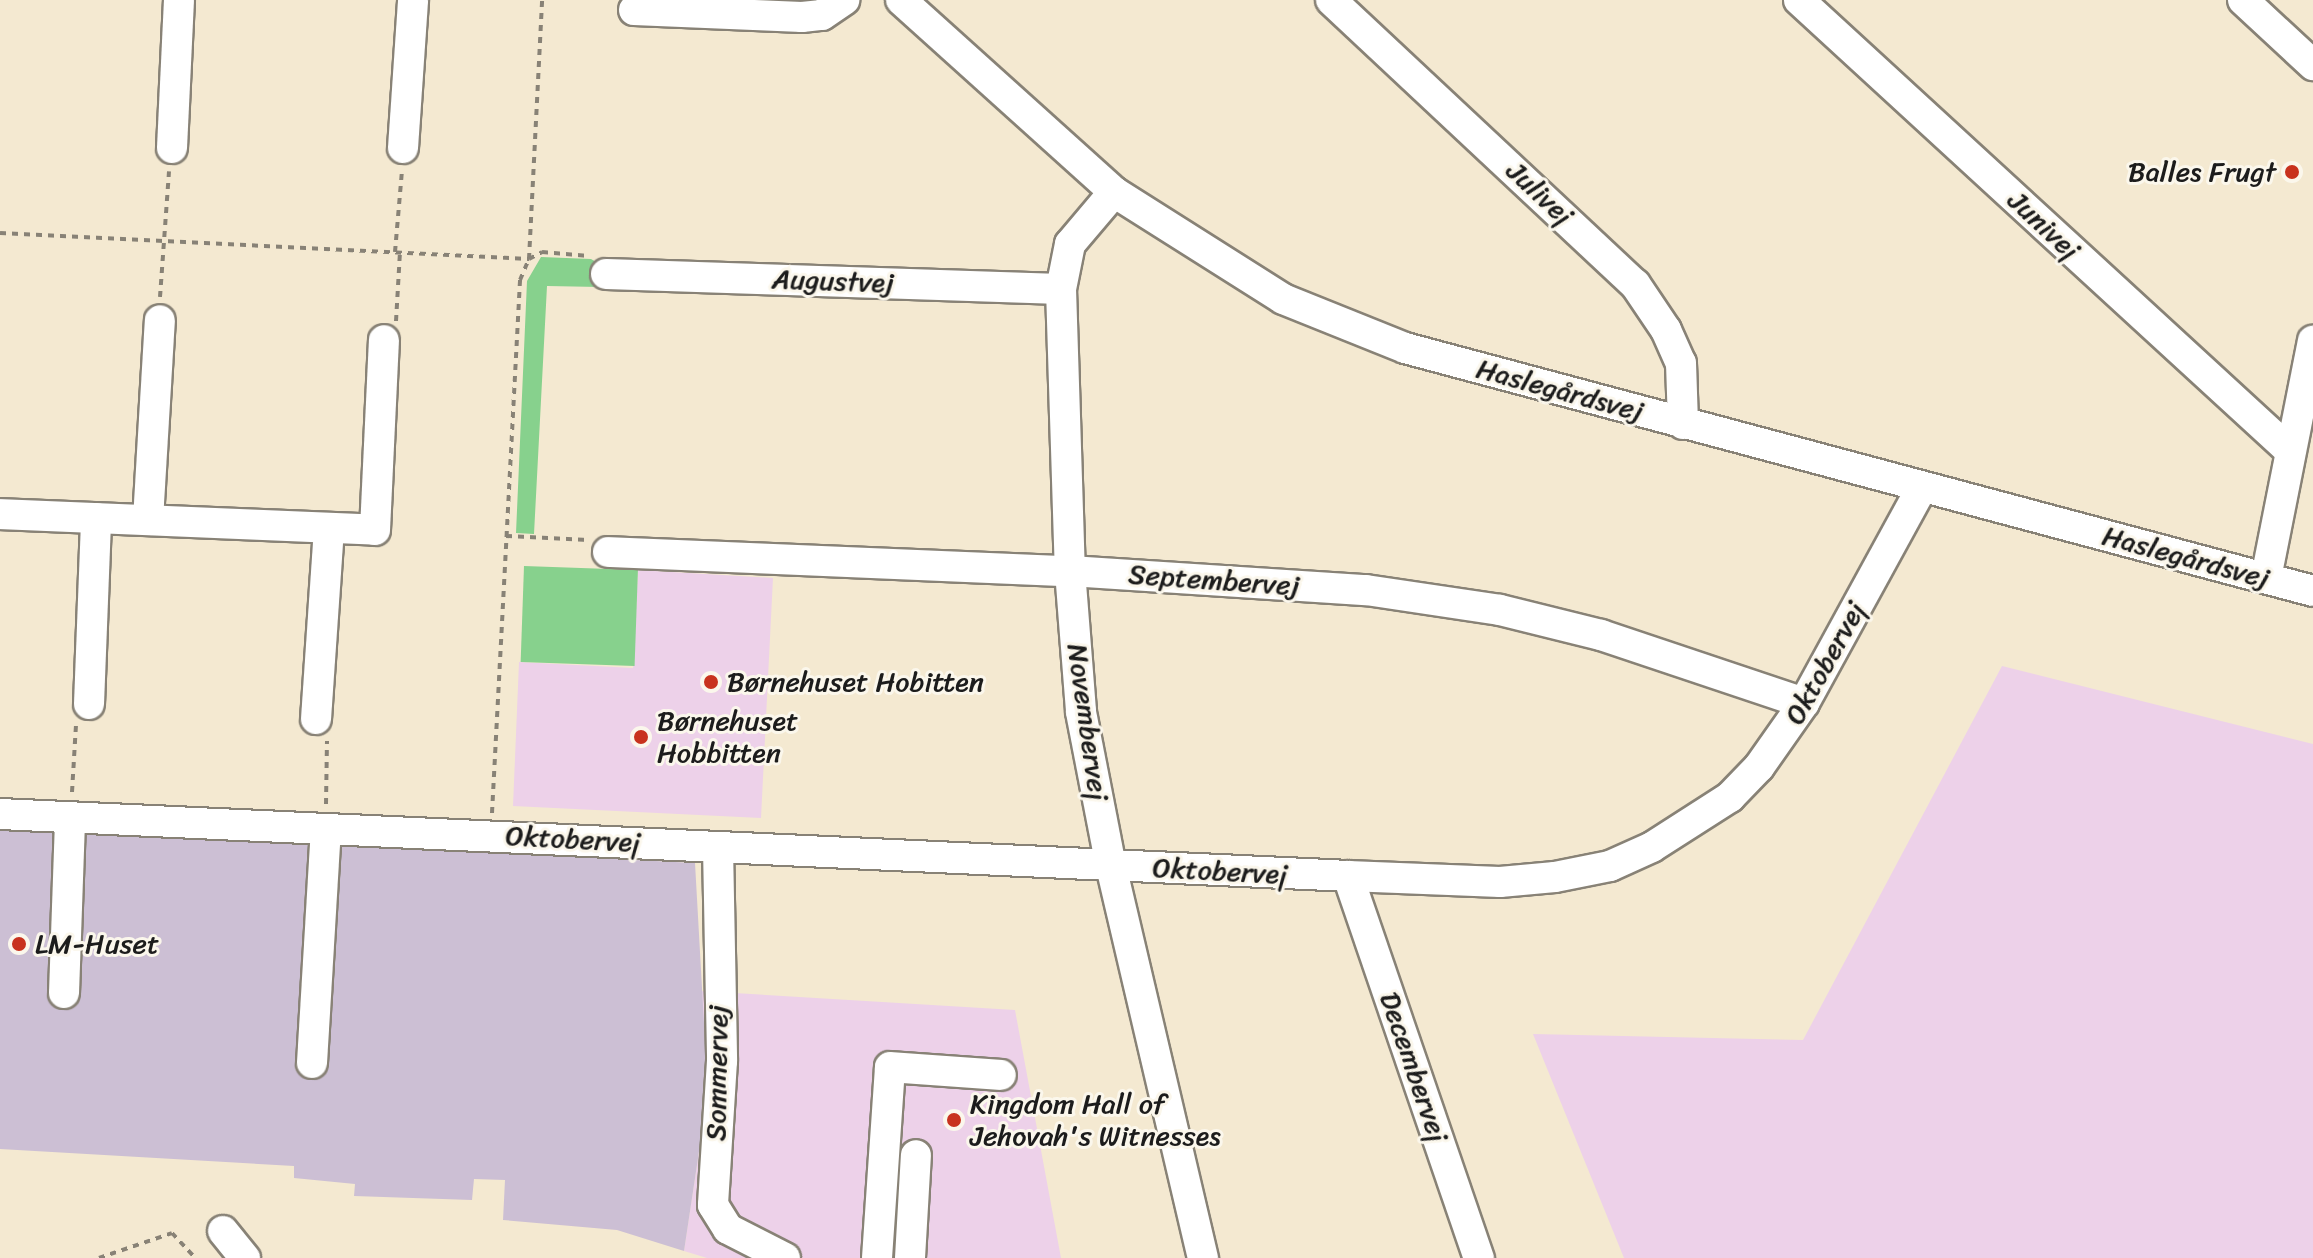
<!DOCTYPE html>
<html>
<head>
<meta charset="utf-8">
<style>
	body { margin:0 }
	#map { position:relative; width:2313px; height:1258px; overflow:hidden; background:#f4e9d1; font-family:Sriracha,sans-serif }
	div>[style] { position:absolute }
	.built>* { inset:0; background:#edd1e9 }
	.industrial>* { inset:0; background:#ccbfd4 }
	.green>* { inset:0; background:#87d18d; transform-origin:0 0 }
	.path>* { height:4px; margin-top:-2px; transform-origin:0; background:repeating-linear-gradient(90deg,#888276 0 6px,transparent 0 12px) }
	.roads { filter:drop-shadow(2px 0 #888276) drop-shadow(-2px 0 #888276) drop-shadow(0 2px #888276) drop-shadow(0 -2px #888276) }
	.minor>* { height:30px; margin:-15px; padding:0 15px; transform-origin:15px; border-radius:15px; background:#fff }
	.dots>* { width:22px; height:22px; translate:-50% -50%; box-sizing:border-box; border:4px solid #fbf7ec; border-radius:50% }
	span { translate:-50% -50%; white-space:nowrap; text-align:center; line-height:1.15; -webkit-text-stroke:6px #fbf7ec; paint-order:stroke }
	.poi-label { font-size:28px; color:#1c1c1c }
	.right { translate:-100% -50%; text-align:right }
	.left { translate:0 -50%; text-align:left }
	.street-label { font-size:28px; color:#1c1c1c }
</style>
</head>
<body>
<div id="map">
	<div class="built">
		<i style="clip-path:polygon(638px 570px,773px 578px,761px 818px,513px 806px,519px 662px,633px 668px)"></i>
		<i style="clip-path:polygon(2002px 666px,2313px 744px,2313px 1258px,1624px 1258px,1533px 1034px,1803px 1040px)"></i>
		<i style="clip-path:polygon(700px 991px,1015px 1010px,1061px 1258px,707px 1258px,684px 1251px,703px 1125px,706px 1059px)"></i>
	</div>
	<div class="industrial">
		<i style="clip-path:polygon(0 828px,695px 863px,706px 1059px,703px 1125px,684px 1251px,617px 1230px,503px 1220px,505px 1180px,474px 1179px,472px 1200px,354px 1196px,355px 1184px,294px 1178px,294px 1166px,0 1149px)"></i>
	</div>
	<div class="green">
		<i style="clip-path:polygon(541px 257px,591px 259px,601px 265px,600px 287px,547px 286px,534px 534px,516px 533px,527px 281px)"></i>
		<i style="left:524px;top:566px;width:114px;height:96px;rotate:2deg"></i>
	</div>
	<div class="path">
		<i style="left:0;top:233px;width:530px;rotate:2.81deg"></i>
		<i style="left:529px;top:259px;width:15px;rotate:-28deg"></i>
		<i style="left:542px;top:252px;width:47px;rotate:4.9deg"></i>
		<i style="left:395px;top:252px;width:81px;rotate:-85.1deg"></i>
		<i style="left:160px;top:297px;width:126px;rotate:-85.9deg"></i>
		<i style="left:396px;top:321px;width:69px;rotate:-86.7deg"></i>
		<i style="left:506px;top:536px;width:82px;rotate:2.8deg"></i>
		<i style="left:72px;top:792px;width:67px;rotate:-86.6deg"></i>
		<i style="left:326px;top:804px;width:63px;rotate:-89.1deg"></i>
		<i style="left:492px;top:813px;width:534px;rotate:-86.99deg"></i>
		<i style="left:520px;top:280px;width:23px;rotate:-67deg"></i>
		<i style="left:529px;top:259px;width:259px;rotate:-87.1deg"></i>
		<i style="left:99px;top:1258px;width:77px;rotate:-18.9deg"></i>
		<i style="left:172px;top:1233px;width:34px;rotate:47deg"></i>
	</div>
	<div class="roads">
		<div class="minor">
			<i style="left:901px;top:0;width:287px;rotate:42deg"></i>
			<i style="left:1114px;top:192px;width:200px;rotate:32.3deg"></i>
			<i style="left:1283px;top:299px;width:131px;rotate:21.9deg"></i>
			<i style="left:1405px;top:348px;width:940px;rotate:14.98deg"></i>
			<i style="left:1331px;top:0;width:416px;rotate:43.1deg"></i>
			<i style="left:1635px;top:284px;width:55px;rotate:56deg"></i>
			<i style="left:1666px;top:330px;width:36px;rotate:66deg"></i>
			<i style="left:1681px;top:363px;width:61px;rotate:88.1deg"></i>
			<i style="left:1799px;top:0;width:665px;rotate:42.56deg"></i>
			<i style="left:2243px;top:0;width:96px;rotate:42.9deg"></i>
			<i style="left:634px;top:10px;width:168px;rotate:2.4deg"></i>
			<i style="left:802px;top:17px;width:20px;rotate:-6deg"></i>
			<i style="left:822px;top:15px;width:27px;rotate:-34deg"></i>
			<i style="left:172px;top:148px;width:148px;rotate:-87.3deg"></i>
			<i style="left:403px;top:148px;width:148px;rotate:-86.1deg"></i>
			<i style="left:1114px;top:192px;width:68px;rotate:130.2deg"></i>
			<i style="left:1070px;top:244px;width:46px;rotate:101.3deg"></i>
			<i style="left:1061px;top:289px;width:282px;rotate:88.2deg"></i>
			<i style="left:1070px;top:571px;width:141px;rotate:85.5deg"></i>
			<i style="left:1081px;top:712px;width:157px;rotate:79deg"></i>
			<i style="left:1111px;top:866px;width:403px;rotate:76.8deg"></i>
			<i style="left:606px;top:274px;width:455px;rotate:1.9deg"></i>
			<i style="left:0;top:514px;width:375px;rotate:2.4deg"></i>
			<i style="left:375px;top:530px;width:190px;rotate:-87.3deg"></i>
			<i style="left:148px;top:520px;width:200px;rotate:-86.6deg"></i>
			<i style="left:608px;top:552px;width:462px;rotate:2.4deg"></i>
			<i style="left:1070px;top:571px;width:297px;rotate:3.7deg"></i>
			<i style="left:1366px;top:590px;width:135px;rotate:8.5deg"></i>
			<i style="left:1500px;top:610px;width:104px;rotate:13.9deg"></i>
			<i style="left:1601px;top:635px;width:214px;rotate:18.5deg"></i>
			<i style="left:2266px;top:578px;width:242px;rotate:-78.8deg"></i>
			<i style="left:89px;top:704px;width:186px;rotate:-87.8deg"></i>
			<i style="left:316px;top:719px;width:190px;rotate:-86.1deg"></i>
			<i style="left:0;top:814px;width:1349px;rotate:2.63deg"></i>
			<i style="left:1348px;top:876px;width:152px;rotate:2.3deg"></i>
			<i style="left:1500px;top:882px;width:55px;rotate:-5.2deg"></i>
			<i style="left:1555px;top:877px;width:56px;rotate:-11.3deg"></i>
			<i style="left:1610px;top:866px;width:46px;rotate:-24.3deg"></i>
			<i style="left:1652px;top:847px;width:93px;rotate:-32.7deg"></i>
			<i style="left:1730px;top:797px;width:42px;rotate:-46deg"></i>
			<i style="left:1759px;top:767px;width:78px;rotate:-54.9deg"></i>
			<i style="left:1804px;top:703px;width:244px;rotate:-61.3deg"></i>
			<i style="left:718px;top:847px;width:214px;rotate:88.9deg"></i>
			<i style="left:722px;top:1061px;width:144px;rotate:93.6deg"></i>
			<i style="left:713px;top:1205px;width:28px;rotate:58deg"></i>
			<i style="left:728px;top:1229px;width:64px;rotate:27deg"></i>
			<i style="left:1348px;top:876px;width:404px;rotate:71.1deg"></i>
			<i style="left:64px;top:993px;width:174px;rotate:-88deg"></i>
			<i style="left:312px;top:1063px;width:233px;rotate:-86.6deg"></i>
			<i style="left:223px;top:1231px;width:35px;rotate:51deg"></i>
			<i style="left:877px;top:1258px;width:191px;rotate:-86.1deg"></i>
			<i style="left:890px;top:1067px;width:111px;rotate:4.1deg"></i>
			<i style="left:910px;top:1258px;width:103px;rotate:-86.7deg"></i>
		</div>
	</div>
	<div class="dots">
		<i style="left:2292px;top:172px;background:#c8321e"></i>
		<i style="left:711px;top:682px;background:#c8321e"></i>
		<i style="left:641px;top:737px;background:#c8321e"></i>
		<i style="left:19px;top:944px;background:#c8321e"></i>
		<i style="left:954px;top:1120px;background:#c8321e"></i>
	</div>
	<div class="poi-label">
		<span class="right" style="left:2276px;top:172px">Balles Frugt</span>
		<span class="left" style="left:727px;top:682px">Børnehuset Hobitten</span>
		<span class="left" style="left:657px;top:737px">Børnehuset<br>Hobbitten</span>
		<span class="left" style="left:35px;top:944px">LM-Huset</span>
		<span class="left" style="left:970px;top:1120px">Kingdom Hall of<br>Jehovah's Witnesses</span>
	</div>
	<div class="street-label">
		<span style="left:1540px;top:193px;rotate:43deg">Julivej</span>
		<span style="left:2044px;top:225px;rotate:43deg">Junivej</span>
		<span style="left:833px;top:281px;rotate:2deg">Augustvej</span>
		<span style="left:1560px;top:390px;rotate:15deg">Haslegårdsvej</span>
		<span style="left:2186px;top:557px;rotate:15deg">Haslegårdsvej</span>
		<span style="left:1214px;top:580px;rotate:4deg">Septembervej</span>
		<span style="left:1825px;top:663px;rotate:-61deg">Oktobervej</span>
		<span style="left:1088px;top:722px;rotate:82deg">Novembervej</span>
		<span style="left:573px;top:839px;rotate:3deg">Oktobervej</span>
		<span style="left:1220px;top:871px;rotate:3deg">Oktobervej</span>
		<span style="left:1414px;top:1067px;rotate:71deg">Decembervej</span>
		<span style="left:717px;top:1073px;rotate:-89deg">Sommervej</span>
	</div>
</div>
</body>
</html>
